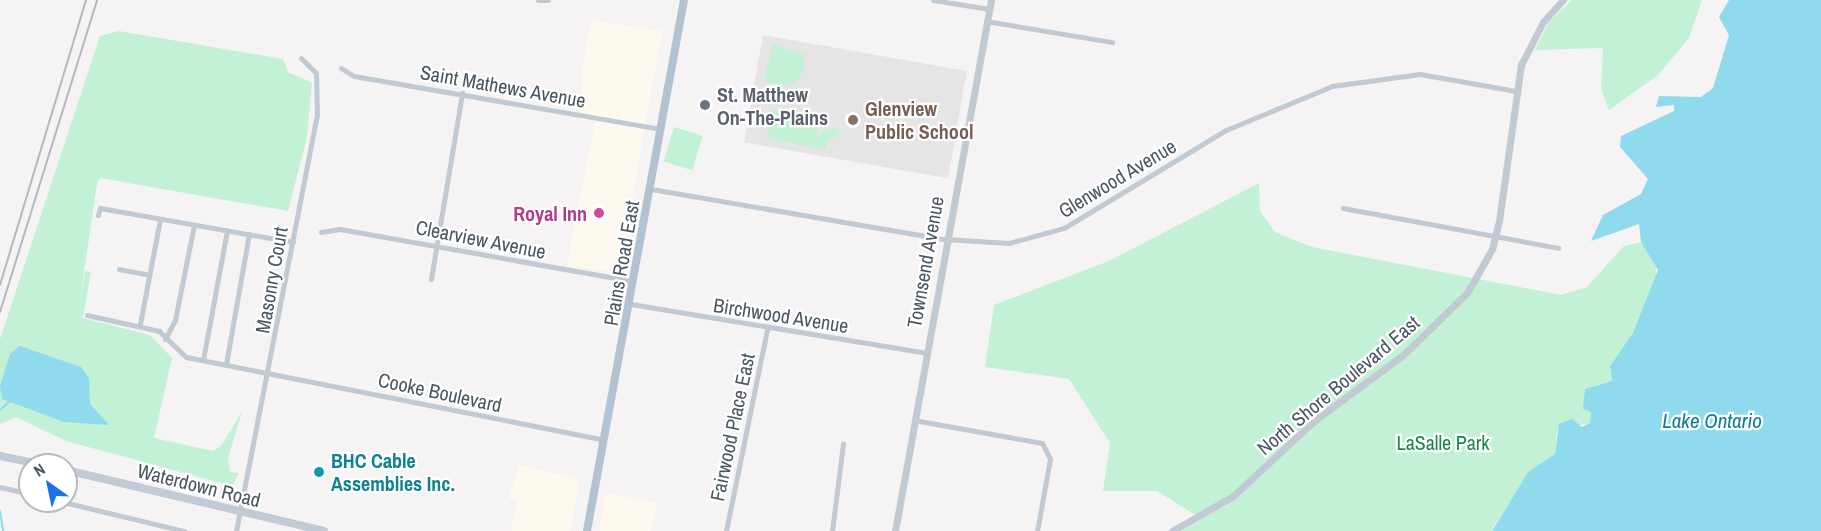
<!DOCTYPE html>
<html>
<head>
<meta charset="utf-8">
<style>
	body { margin:0 }
	#map { position:relative; width:1821px; height:531px; overflow:hidden; background:#f5f3f3; font-family:"Archivo Narrow",sans-serif }
	div>[style] { position:absolute }
	.commercial>* { inset:0; background:#fdf9ef }
	.education>* { inset:0; background:#e6e4e5; transform-origin:0 0 }
	.green>* { inset:0; background:#c3f1d5; transform-origin:0 0 }
	.water>* { inset:0; background:#90daee }
	.stream>* { height:2px; margin:-1px; padding:0 1px; transform-origin:1px; border-radius:1px; background:#90daee }
	.minor>* { height:5px; margin:-2.5px; padding:0 2.5px; transform-origin:2.5px; border-radius:2.5px; background:#c1cad2 }
	.tertiary>* { height:7px; margin:-3.5px; padding:0 3.5px; transform-origin:3.5px; border-radius:3.5px; background:#c1cad2 }
	.secondary>* { height:8px; margin:-4px; padding:0 4px; transform-origin:4px; border-radius:4px; background:#c1cbd6 }
	.primary>* { height:8px; margin:-4px; padding:0 4px; transform-origin:4px; border-radius:4px; background:#b3c2d1 }
	.rail>* { height:2px; margin:-1px; padding:0 1px; transform-origin:1px; border-radius:1px; background:#b5b8bd }
	.dots>* { width:16px; height:16px; translate:-50% -50%; box-sizing:border-box; border:3px solid #fff; border-radius:50% }
	span { translate:-50% -50%; white-space:nowrap; text-align:center; line-height:1.15; -webkit-text-stroke:4.5px #fff; paint-order:stroke }
	.street-label { font-size:20px; color:#4a5661 }
	.worship-label { font-size:20px; color:#5b616d; font-weight:700 }
	.left { translate:0 -50%; text-align:left }
	.education-label { font-size:20px; color:#785e54; font-weight:700 }
	.hotel-label { font-size:20px; color:#b23c85; font-weight:700 }
	.right { translate:-100% -50%; text-align:right }
	.park-label { font-size:20px; color:#17864f }
	.culture-label { font-size:20px; color:#0d838f; font-weight:700 }
	.water-label { font-size:21px; color:#0c7c9b; font-style:italic }
	.north { position:absolute; left:18px; top:453px; width:60px; height:60px; box-sizing:border-box; background:#fff; border:2px solid #b7bbc0; border-radius:50%; rotate:327deg; font-size:16px; font-weight:700; line-height:24px; text-align:center; color:#4a5661 }
	.north::after { content:''; display:block; margin:auto; width:21px; height:27px; background:#1a73e8; clip-path:polygon(50% 0,100% 100%,50% 72%,0 100%) }
</style>
</head>
<body>
<div id="map">
	<div class="commercial">
		<i style="clip-path:polygon(592px 20px,662px 31px,619px 273px,567px 265px,595px 122px,580px 119px,582px 67px)"></i>
		<i style="clip-path:polygon(519px 465px,580px 479px,570px 531px,511px 531px,517px 501px,509px 498px)"></i>
		<i style="clip-path:polygon(606px 493px,658px 503px,651px 531px,599px 531px)"></i>
	</div>
	<div class="education">
		<i style="left:763px;top:35px;width:207px;height:109px;rotate:10deg"></i>
	</div>
	<div class="green">
		<i style="clip-path:polygon(1572px 0,1702px 0,1689px 38px,1658px 75px,1609px 110px,1601px 89px,1603px 48px,1535px 50px,1549px 22px)"></i>
		<i style="clip-path:polygon(119px 31px,283px 59px,288px 72px,312px 83px,307px 137px,288px 211px,100px 178px,97px 184px,79px 306px,85px 271px,91px 272px,83px 317px,79px 317px,150px 335px,172px 358px,154px 438px,213px 451px,221px 446px,242px 412px,228px 458px,230px 472px,239px 473px,232px 486px,66px 441px,16px 417px,0 424px,0 339px,100px 36px)"></i>
		<i style="clip-path:polygon(773px 44px,805px 55px,804px 71px,794px 83px,779px 86px,764px 80px)"></i>
		<i style="clip-path:polygon(772px 110px,819px 118px,816px 141px,823px 130px,836px 128px,841px 135px,831px 137px,824px 150px,767px 138px)"></i>
		<i style="left:674px;top:127px;width:30px;height:36px;rotate:17deg"></i>
		<i style="clip-path:polygon(1259px 183px,1260px 211px,1275px 232px,1312px 247px,1561px 295px,1587px 287px,1624px 246px,1641px 242px,1656px 262px,1656px 277px,1633px 333px,1610px 370px,1612px 381px,1597px 385px,1583px 408px,1591px 412px,1590px 423px,1557px 431px,1555px 454px,1528px 472px,1491px 531px,1181px 531px,1202px 519px,1157px 491px,1103px 491px,1110px 443px,1069px 379px,985px 367px,994px 305px,1109px 261px)"></i>
	</div>
	<div class="water">
		<i style="clip-path:polygon(1729px 0,1821px 0,1821px 531px,1492px 531px,1528px 472px,1555px 454px,1559px 424px,1572px 419px,1582px 427px,1590px 423px,1591px 412px,1583px 409px,1585px 389px,1612px 381px,1610px 366px,1633px 333px,1658px 270px,1641px 242px,1639px 224px,1591px 241px,1603px 215px,1641px 194px,1648px 179px,1620px 147px,1621px 136px,1674px 111px,1674px 105px,1656px 107px,1659px 96px,1701px 97px,1713px 88px,1729px 35px,1719px 17px)"></i>
		<i style="clip-path:polygon(20px 346px,81px 367px,89px 378px,90px 404px,109px 425px,64px 422px,2px 399px,0 386px,10px 354px)"></i>
	</div>
	<div class="stream">
		<i style="left:0;top:410px;width:15px;rotate:-42deg"></i>
		<i style="left:0;top:511px;width:20px;rotate:81deg"></i>
	</div>
	<div class="minor">
		<i style="left:538px;top:0;width:10px"></i>
		<i style="left:933px;top:0;width:57px;rotate:9.1deg"></i>
		<i style="left:986px;top:21px;width:128px;rotate:9.5deg"></i>
		<i style="left:341px;top:68px;width:15px;rotate:32deg"></i>
		<i style="left:354px;top:76px;width:312px;rotate:9.8deg"></i>
		<i style="left:651px;top:189px;width:298px;rotate:9.7deg"></i>
		<i style="left:945px;top:239px;width:64px;rotate:3.6deg"></i>
		<i style="left:1009px;top:243px;width:57px;rotate:-15.3deg"></i>
		<i style="left:1064px;top:228px;width:189px;rotate:-31.2deg"></i>
		<i style="left:1226px;top:130px;width:115px;rotate:-22.5deg"></i>
		<i style="left:1332px;top:86px;width:89px;rotate:-7.8deg"></i>
		<i style="left:1420px;top:74px;width:97px;rotate:10.1deg"></i>
		<i style="left:1343px;top:208px;width:219px;rotate:10.5deg"></i>
		<i style="left:98px;top:215px;width:7px;rotate:-74deg"></i>
		<i style="left:100px;top:208px;width:196px;rotate:10deg"></i>
		<i style="left:321px;top:232px;width:19px;rotate:-9deg"></i>
		<i style="left:340px;top:229px;width:298px;rotate:10.1deg"></i>
		<i style="left:119px;top:269px;width:31px;rotate:11deg"></i>
		<i style="left:431px;top:279px;width:189px;rotate:-80.5deg"></i>
		<i style="left:631px;top:304px;width:299px;rotate:9.4deg"></i>
		<i style="left:87px;top:315px;width:74px;rotate:12.5deg"></i>
		<i style="left:159px;top:331px;width:37px;rotate:44deg"></i>
		<i style="left:186px;top:357px;width:426px;rotate:11.2deg"></i>
		<i style="left:140px;top:324px;width:107px;rotate:-79.2deg"></i>
		<i style="left:165px;top:339px;width:21px;rotate:-62deg"></i>
		<i style="left:175px;top:320px;width:97px;rotate:-78.7deg"></i>
		<i style="left:203px;top:360px;width:132px;rotate:-79.5deg"></i>
		<i style="left:226px;top:364px;width:132px;rotate:-80deg"></i>
		<i style="left:914px;top:420px;width:130px;rotate:10.2deg"></i>
		<i style="left:1042px;top:443px;width:18px;rotate:63deg"></i>
		<i style="left:1050px;top:459px;width:73px;rotate:100.2deg"></i>
		<i style="left:0;top:487px;width:31px;rotate:13deg"></i>
		<i style="left:59px;top:501px;width:129px;rotate:13.5deg"></i>
		<i style="left:236px;top:531px;width:424px;rotate:-79deg"></i>
		<i style="left:317px;top:115px;width:42px;rotate:-91.4deg"></i>
		<i style="left:316px;top:73px;width:21px;rotate:-135deg"></i>
		<i style="left:726px;top:531px;width:206px;rotate:-78.5deg"></i>
		<i style="left:832px;top:531px;width:88px;rotate:-82.8deg"></i>
	</div>
	<div class="tertiary">
		<i style="left:895px;top:531px;width:540px;rotate:-79.75deg"></i>
		<i style="left:1172px;top:531px;width:70px;rotate:-29.8deg"></i>
		<i style="left:1233px;top:496px;width:110px;rotate:-42.8deg"></i>
		<i style="left:1314px;top:421px;width:111px;rotate:-36.6deg"></i>
		<i style="left:1403px;top:355px;width:89px;rotate:-44.1deg"></i>
		<i style="left:1467px;top:293px;width:51px;rotate:-60.4deg"></i>
		<i style="left:1492px;top:249px;width:29px;rotate:-76deg"></i>
		<i style="left:1499px;top:221px;width:158px;rotate:-82deg"></i>
		<i style="left:1521px;top:65px;width:48px;rotate:-62.9deg"></i>
		<i style="left:1543px;top:22px;width:30px;rotate:-48deg"></i>
	</div>
	<div class="secondary">
		<i style="left:0;top:456px;width:44px;rotate:11.8deg"></i>
		<i style="left:66px;top:470px;width:265px;rotate:13.3deg"></i>
	</div>
	<div class="primary">
		<i style="left:587px;top:531px;width:540px;rotate:-79.65deg"></i>
	</div>
	<div class="rail">
		<i style="left:0;top:285px;width:298px;rotate:-73.2deg"></i>
		<i style="left:0;top:312px;width:327px;rotate:-72.7deg"></i>
	</div>
	<div class="dots">
		<i style="left:705px;top:105px;background:#6b7280"></i>
		<i style="left:853px;top:120px;background:#8d6e63"></i>
		<i style="left:599px;top:213px;background:#d1479c"></i>
		<i style="left:319px;top:472px;background:#0f9aa8"></i>
	</div>
	<div class="street-label">
		<span style="left:503px;top:86px;rotate:10deg">Saint Mathews Avenue</span>
		<span style="left:1117px;top:178px;rotate:-31deg">Glenwood Avenue</span>
		<span style="left:481px;top:239px;rotate:11deg">Clearview Avenue</span>
		<span style="left:925px;top:262px;rotate:-80deg">Townsend Avenue</span>
		<span style="left:621px;top:263px;rotate:-80deg">Plains Road East</span>
		<span style="left:271px;top:280px;rotate:-80deg">Masonry Court</span>
		<span style="left:781px;top:315px;rotate:9deg">Birchwood Avenue</span>
		<span style="left:1338px;top:385px;rotate:-40deg">North Shore Boulevard East</span>
		<span style="left:440px;top:392px;rotate:12deg">Cooke Boulevard</span>
		<span style="left:732px;top:427px;rotate:-78deg">Fairwood Place East</span>
		<span style="left:199px;top:485px;rotate:14deg">Waterdown Road</span>
	</div>
	<div class="worship-label">
		<span class="left" style="left:717px;top:106px">St. Matthew<br>On-The-Plains</span>
	</div>
	<div class="education-label">
		<span class="left" style="left:865px;top:120px">Glenview<br>Public School</span>
	</div>
	<div class="hotel-label">
		<span class="right" style="left:587px;top:213px">Royal Inn</span>
	</div>
	<div class="park-label">
		<span style="left:1443px;top:442px">LaSalle Park</span>
	</div>
	<div class="culture-label">
		<span class="left" style="left:331px;top:472px">BHC Cable<br>Assemblies Inc.</span>
	</div>
	<div class="water-label">
		<span style="left:1712px;top:421px">Lake Ontario</span>
	</div>
	<div class="north">N</div>
</div>
</body>
</html>
